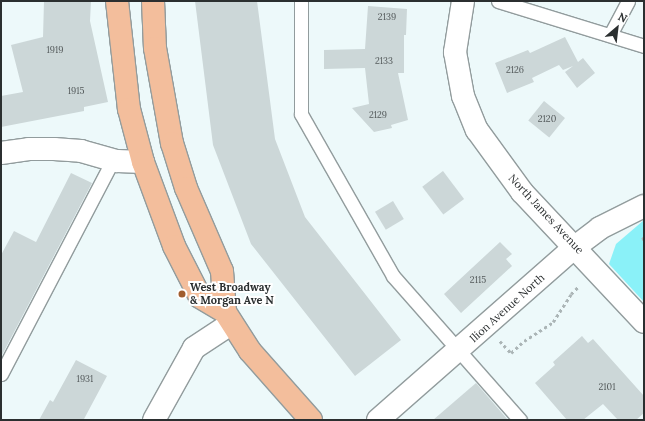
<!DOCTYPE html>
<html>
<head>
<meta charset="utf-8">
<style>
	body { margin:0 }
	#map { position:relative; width:645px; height:421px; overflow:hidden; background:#edf9fa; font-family:Lora,serif }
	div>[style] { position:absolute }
	.green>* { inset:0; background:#8af1f8 }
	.building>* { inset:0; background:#ccd7d8; transform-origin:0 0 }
	.path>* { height:2.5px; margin-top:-1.25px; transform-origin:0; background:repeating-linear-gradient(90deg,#abb5b6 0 3px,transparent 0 6px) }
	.roads { filter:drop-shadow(1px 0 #929c9d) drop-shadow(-1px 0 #929c9d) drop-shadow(0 1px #929c9d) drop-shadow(0 -1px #929c9d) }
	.lane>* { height:13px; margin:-6.5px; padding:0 6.5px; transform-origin:6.5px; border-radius:6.5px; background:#fff }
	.street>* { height:22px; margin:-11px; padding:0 11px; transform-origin:11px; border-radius:11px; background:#fff }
	.primary>* { height:22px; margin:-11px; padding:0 11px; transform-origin:11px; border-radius:11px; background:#f3be9c }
	.dots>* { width:11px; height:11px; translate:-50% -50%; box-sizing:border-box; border:2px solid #fff; border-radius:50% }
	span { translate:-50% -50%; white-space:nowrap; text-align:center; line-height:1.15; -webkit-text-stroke:4px #fff; paint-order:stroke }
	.number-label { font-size:9px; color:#53595a }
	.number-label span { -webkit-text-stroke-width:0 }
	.street-label { font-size:11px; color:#2b2f30 }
	.poi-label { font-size:11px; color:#2b2f30; font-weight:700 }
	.left { translate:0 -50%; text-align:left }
	.frame { position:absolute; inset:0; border:2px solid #2b2f30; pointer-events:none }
	.north { position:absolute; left:597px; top:8px; width:40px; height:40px; -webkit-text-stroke:3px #fff; paint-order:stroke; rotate:28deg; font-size:11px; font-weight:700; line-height:16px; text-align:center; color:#2b2f30 }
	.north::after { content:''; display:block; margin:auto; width:14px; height:18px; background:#2b2f30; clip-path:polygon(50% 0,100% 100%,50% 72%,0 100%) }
</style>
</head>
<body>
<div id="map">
	<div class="green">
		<i style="clip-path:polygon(644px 220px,644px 302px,609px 264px,616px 244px)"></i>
	</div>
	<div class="building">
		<i style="clip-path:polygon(44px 1px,91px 1px,90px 21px,108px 102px,84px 107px,84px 111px,1px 127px,1px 96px,23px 92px,11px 45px,43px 37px)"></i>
		<i style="clip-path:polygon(195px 1px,257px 1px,275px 139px,305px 217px,401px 340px,355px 376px,251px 244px,213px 145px)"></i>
		<i style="clip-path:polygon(368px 6px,407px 9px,406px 35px,404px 35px,404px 73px,398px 73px,408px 120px,391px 125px,392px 128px,374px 132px,352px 108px,369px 104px,365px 68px,324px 69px,324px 50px,365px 49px)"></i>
		<i style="clip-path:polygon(565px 37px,578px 62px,583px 58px,595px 73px,577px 88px,565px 72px,573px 66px,563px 70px,559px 65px,532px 78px,534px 82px,507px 93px,495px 63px,528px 50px,530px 53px)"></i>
		<i style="left:544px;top:101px;width:27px;height:25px;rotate:39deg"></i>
		<i style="left:443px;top:171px;width:35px;height:26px;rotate:53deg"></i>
		<i style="clip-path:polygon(71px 173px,92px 183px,1px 357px,1px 255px,14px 231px,36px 242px)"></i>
		<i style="left:393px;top:201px;width:21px;height:21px;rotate:59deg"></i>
		<i style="clip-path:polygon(500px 242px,512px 254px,506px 259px,512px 266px,461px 313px,444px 294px)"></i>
		<i style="clip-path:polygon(582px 336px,588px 343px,593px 339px,644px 396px,644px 413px,636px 420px,618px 420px,603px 404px,583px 420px,567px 420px,535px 383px,555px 365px,553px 362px)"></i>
		<i style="clip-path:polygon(76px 360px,107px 376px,84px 419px,86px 420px,39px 420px,50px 400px,53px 402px)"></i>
		<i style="clip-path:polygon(476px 383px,508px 420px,433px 420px)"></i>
	</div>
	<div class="path">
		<i style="left:643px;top:237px;width:3px;rotate:72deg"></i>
		<i style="left:500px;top:341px;width:16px;rotate:47deg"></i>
		<i style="left:511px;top:353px;width:18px;rotate:-43deg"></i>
		<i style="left:524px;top:341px;width:35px;rotate:-33deg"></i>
		<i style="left:553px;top:322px;width:33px;rotate:-57deg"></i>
		<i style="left:571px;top:294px;width:11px;rotate:-45deg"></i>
	</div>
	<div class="roads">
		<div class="lane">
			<i style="left:301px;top:1px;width:113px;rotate:90deg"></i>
			<i style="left:301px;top:114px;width:186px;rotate:60.4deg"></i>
			<i style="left:393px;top:276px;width:192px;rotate:48.6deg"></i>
			<i style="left:498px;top:1px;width:153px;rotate:17.1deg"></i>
			<i style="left:610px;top:35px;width:38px;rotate:-62deg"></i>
			<i style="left:1px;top:374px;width:242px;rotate:-62.4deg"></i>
		</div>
		<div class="street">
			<i style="left:463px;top:1px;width:52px;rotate:98.9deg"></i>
			<i style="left:455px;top:52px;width:45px;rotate:79.7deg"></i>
			<i style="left:463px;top:96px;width:37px;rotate:68deg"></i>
			<i style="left:477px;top:130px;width:77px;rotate:54deg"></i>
			<i style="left:522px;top:192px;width:178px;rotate:46.8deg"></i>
			<i style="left:1px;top:153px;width:28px;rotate:-8deg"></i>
			<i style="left:29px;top:149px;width:25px"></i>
			<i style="left:54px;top:149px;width:27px;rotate:4deg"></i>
			<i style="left:81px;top:151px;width:37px;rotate:16deg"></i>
			<i style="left:117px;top:161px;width:26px;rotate:2deg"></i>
			<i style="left:154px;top:420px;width:82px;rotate:-60.9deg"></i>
			<i style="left:194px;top:348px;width:45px;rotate:-33.3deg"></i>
			<i style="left:378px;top:420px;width:262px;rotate:-41.3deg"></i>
			<i style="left:575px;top:247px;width:31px;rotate:-37deg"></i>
			<i style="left:600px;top:228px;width:49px;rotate:-26.6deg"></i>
		</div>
		<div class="primary">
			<i style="left:117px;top:1px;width:109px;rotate:83.7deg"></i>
			<i style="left:129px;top:109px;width:55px;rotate:75.2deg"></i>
			<i style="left:143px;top:162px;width:90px;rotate:69.7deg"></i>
			<i style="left:174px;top:246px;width:57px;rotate:63deg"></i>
			<i style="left:200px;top:297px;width:29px;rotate:31deg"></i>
			<i style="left:225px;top:312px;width:46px;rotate:57.3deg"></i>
			<i style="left:250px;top:351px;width:92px;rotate:48.5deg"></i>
			<i style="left:153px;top:1px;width:47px;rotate:87.6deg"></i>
			<i style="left:155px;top:48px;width:97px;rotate:79.9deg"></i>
			<i style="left:172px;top:143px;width:47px;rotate:72.7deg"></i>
			<i style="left:186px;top:188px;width:90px;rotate:66.6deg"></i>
			<i style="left:222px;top:271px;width:41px;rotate:85.8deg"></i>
		</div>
	</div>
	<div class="dots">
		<i style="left:182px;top:294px;background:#a15d2e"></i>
	</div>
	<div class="number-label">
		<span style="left:387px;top:17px">2139</span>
		<span style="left:55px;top:50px">1919</span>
		<span style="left:384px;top:61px">2133</span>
		<span style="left:515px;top:70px">2126</span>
		<span style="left:76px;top:91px">1915</span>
		<span style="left:378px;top:115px">2129</span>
		<span style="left:547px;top:119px">2120</span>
		<span style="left:478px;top:280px">2115</span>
		<span style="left:85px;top:379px">1931</span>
		<span style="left:607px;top:387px">2101</span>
	</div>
	<div class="street-label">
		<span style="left:546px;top:214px;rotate:47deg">North James Avenue</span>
		<span style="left:507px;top:308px;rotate:-42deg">Ilion Avenue North</span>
	</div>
	<div class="poi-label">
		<span class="left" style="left:190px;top:294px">West Broadway<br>&amp; Morgan Ave N</span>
	</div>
	<div class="frame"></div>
	<div class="north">N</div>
</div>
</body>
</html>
